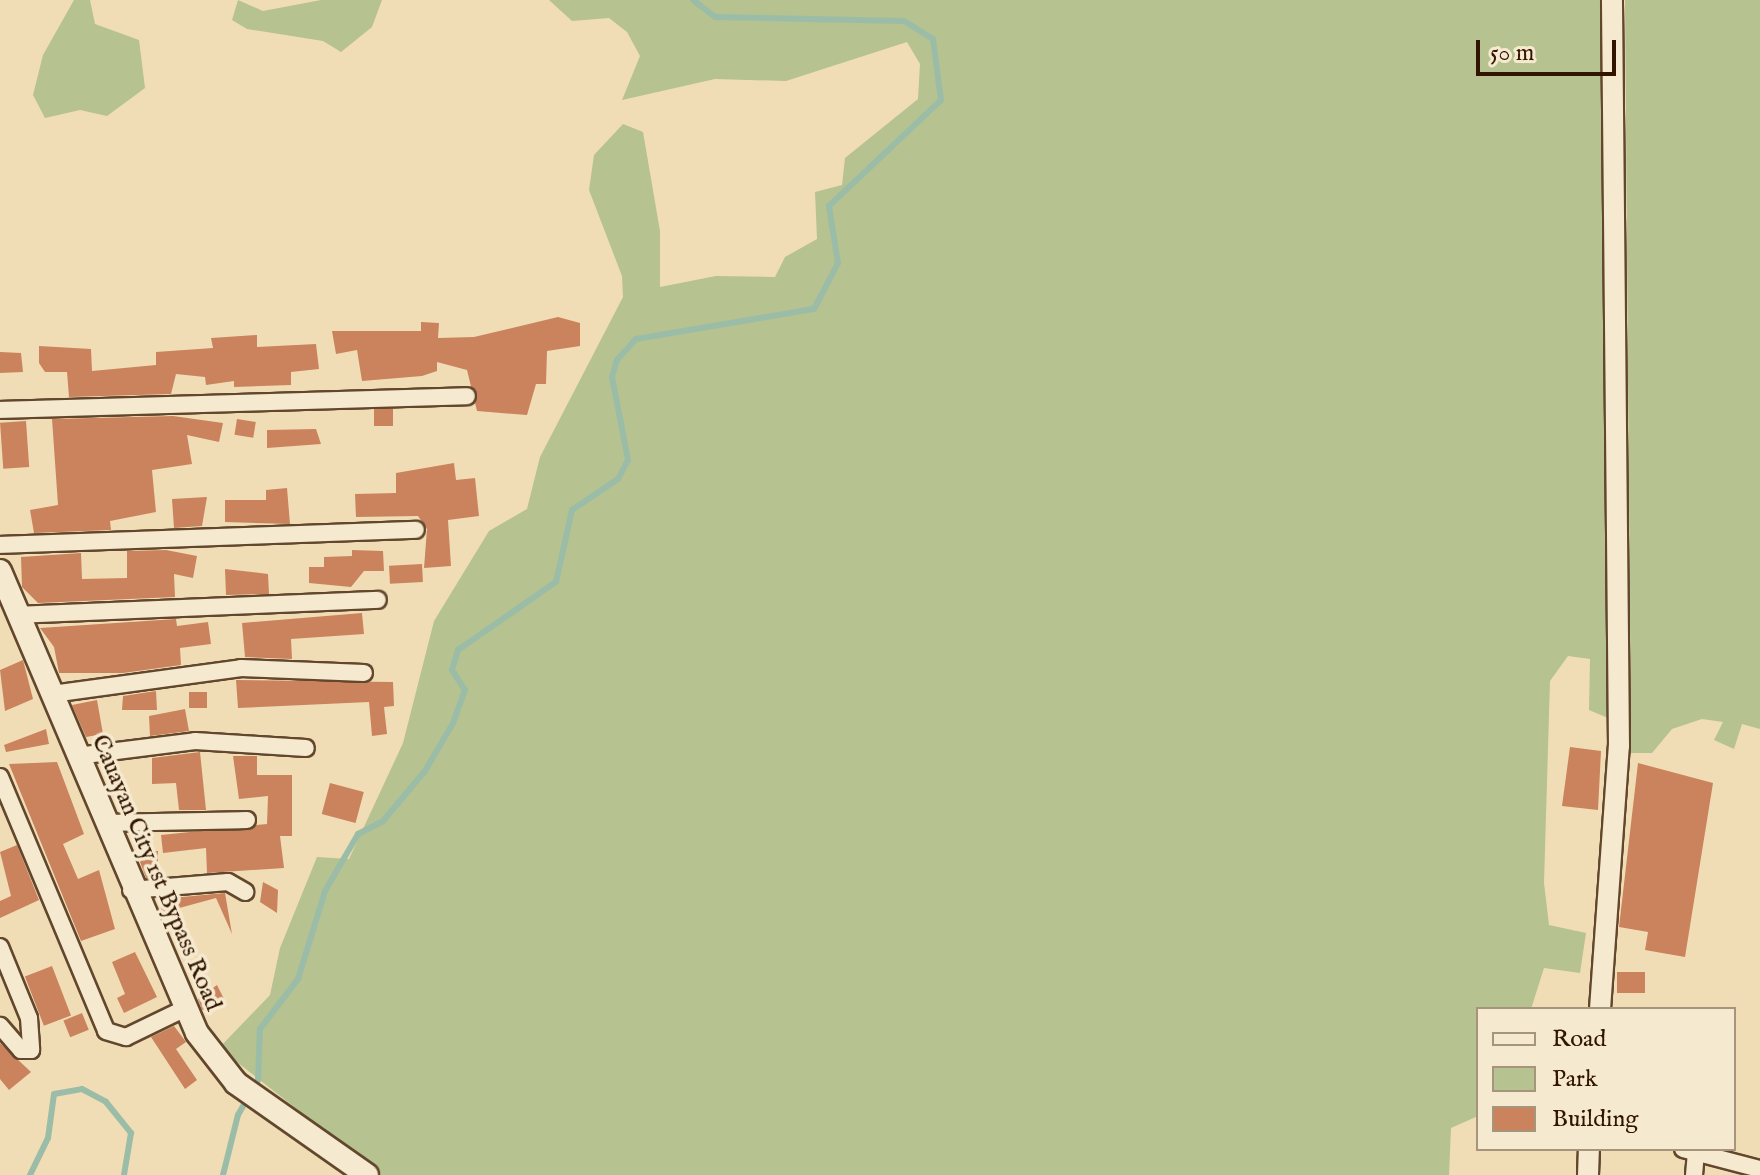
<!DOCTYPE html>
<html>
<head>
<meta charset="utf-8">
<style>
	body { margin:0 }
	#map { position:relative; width:1760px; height:1175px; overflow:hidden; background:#f0ddb5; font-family:"IM FELL English",serif }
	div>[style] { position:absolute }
	.green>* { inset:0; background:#b6c290 }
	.stream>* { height:6px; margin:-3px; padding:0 3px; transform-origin:3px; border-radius:3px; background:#9bbda7 }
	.building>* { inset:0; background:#ca835d; transform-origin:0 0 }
	.roads { filter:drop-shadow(2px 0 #62472d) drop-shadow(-2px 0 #62472d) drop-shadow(0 2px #62472d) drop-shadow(0 -2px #62472d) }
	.minor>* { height:16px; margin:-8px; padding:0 8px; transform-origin:8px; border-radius:8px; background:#f5e9cf }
	.tertiary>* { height:20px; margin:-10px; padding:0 10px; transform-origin:10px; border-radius:10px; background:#f5e9cf }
	.secondary>* { height:22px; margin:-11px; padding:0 11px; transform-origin:11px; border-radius:11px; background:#f5e9cf }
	span { translate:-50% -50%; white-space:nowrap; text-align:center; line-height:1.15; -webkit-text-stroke:7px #f5e9cf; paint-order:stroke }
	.street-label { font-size:24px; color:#321500 }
	.legend { position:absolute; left:1476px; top:1007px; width:260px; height:144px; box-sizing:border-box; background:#f5e9cf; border:2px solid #a7947c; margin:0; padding:10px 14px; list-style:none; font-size:24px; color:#321500 }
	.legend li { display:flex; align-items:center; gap:16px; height:40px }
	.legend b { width:40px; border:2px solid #a7947c }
	.scale { position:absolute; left:1476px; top:40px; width:140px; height:36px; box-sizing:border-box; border:4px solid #321500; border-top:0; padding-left:10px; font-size:24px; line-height:28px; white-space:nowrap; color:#321500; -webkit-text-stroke:6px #f5e9cf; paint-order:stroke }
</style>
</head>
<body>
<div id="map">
	<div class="green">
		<i style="clip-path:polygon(74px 0,90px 0,95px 24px,139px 40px,145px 88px,107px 116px,80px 110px,45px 118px,33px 95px,43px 55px)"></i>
		<i style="clip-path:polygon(238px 0,263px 11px,321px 0,382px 0,372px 27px,341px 52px,323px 41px,247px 29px,232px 20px)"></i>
		<i style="clip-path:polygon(549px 0,1602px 0,1608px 718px,1589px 710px,1590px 659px,1568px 656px,1550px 681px,1544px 883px,1549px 925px,1586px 933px,1580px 973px,1544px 968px,1531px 1009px,1478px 1009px,1478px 1116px,1451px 1128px,1449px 1175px,381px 1175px,219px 1048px,270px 995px,280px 948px,317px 857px,349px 859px,403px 743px,434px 621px,489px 531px,527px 509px,540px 457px,623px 297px,622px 276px,589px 190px,594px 155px,623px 124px,643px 132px,660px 231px,660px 287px,716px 276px,775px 277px,785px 257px,817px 239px,815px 192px,842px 185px,845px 158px,918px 99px,920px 64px,907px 42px,786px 81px,715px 79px,622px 100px,640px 56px,627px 32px,609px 18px,572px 21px)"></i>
		<i style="clip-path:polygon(1625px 0,1760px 0,1760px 729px,1742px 724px,1734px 749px,1714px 740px,1723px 722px,1702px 719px,1672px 729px,1652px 753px,1631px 753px)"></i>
	</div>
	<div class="stream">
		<i style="left:30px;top:1175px;width:41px;rotate:-64.1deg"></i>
		<i style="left:48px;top:1138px;width:44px;rotate:-82.2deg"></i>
		<i style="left:54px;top:1094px;width:28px;rotate:-10deg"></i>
		<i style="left:82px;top:1089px;width:27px;rotate:28deg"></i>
		<i style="left:106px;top:1102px;width:40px;rotate:51deg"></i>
		<i style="left:131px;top:1133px;width:43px;rotate:99.5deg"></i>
		<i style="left:223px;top:1175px;width:62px;rotate:-76deg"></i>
		<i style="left:238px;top:1115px;width:40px;rotate:-60.3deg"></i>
		<i style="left:258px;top:1080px;width:51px;rotate:-87.8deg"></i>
		<i style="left:260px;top:1029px;width:63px;rotate:-52.8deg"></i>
		<i style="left:298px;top:979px;width:92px;rotate:-72.9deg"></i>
		<i style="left:325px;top:891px;width:66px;rotate:-59.9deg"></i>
		<i style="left:358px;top:834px;width:28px;rotate:-27deg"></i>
		<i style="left:383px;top:821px;width:65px;rotate:-50deg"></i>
		<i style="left:425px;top:771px;width:56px;rotate:-59.7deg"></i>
		<i style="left:453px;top:723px;width:35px;rotate:-70deg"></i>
		<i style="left:465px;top:690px;width:24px;rotate:-123deg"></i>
		<i style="left:452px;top:670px;width:21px;rotate:-73deg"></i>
		<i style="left:458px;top:650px;width:119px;rotate:-34.8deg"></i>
		<i style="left:556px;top:582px;width:74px;rotate:-77.5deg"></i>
		<i style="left:572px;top:510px;width:55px;rotate:-34deg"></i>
		<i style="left:618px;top:479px;width:21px;rotate:-62deg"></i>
		<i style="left:628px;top:460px;width:85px;rotate:-100.9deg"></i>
		<i style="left:612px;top:377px;width:18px;rotate:-74deg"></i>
		<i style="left:617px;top:360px;width:28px;rotate:-48deg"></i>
		<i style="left:636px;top:339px;width:181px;rotate:-9.6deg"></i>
		<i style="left:814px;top:309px;width:52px;rotate:-62.4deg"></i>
		<i style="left:838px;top:263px;width:58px;rotate:-99deg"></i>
		<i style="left:829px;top:206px;width:154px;rotate:-43.4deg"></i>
		<i style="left:941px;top:100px;width:62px;rotate:-97.5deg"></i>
		<i style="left:933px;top:39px;width:34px;rotate:-148deg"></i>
		<i style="left:904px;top:21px;width:189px;rotate:-178.8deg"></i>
		<i style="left:715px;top:17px;width:28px;rotate:-142deg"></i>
	</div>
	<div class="building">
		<i style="clip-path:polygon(558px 317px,580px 323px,580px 346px,547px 351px,546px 384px,536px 384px,527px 415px,477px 411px,467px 370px,437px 362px,437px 371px,422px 376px,362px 381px,357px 350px,336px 354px,332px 331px,421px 331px,421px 322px,439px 323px,438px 338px,474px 337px)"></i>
		<i style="clip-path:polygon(257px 335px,257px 347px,316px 344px,319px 369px,291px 372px,291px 385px,234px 387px,234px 381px,206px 385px,205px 377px,176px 374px,171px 394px,69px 397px,67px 372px,45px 372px,39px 363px,39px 346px,91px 349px,92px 371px,156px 365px,156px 352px,213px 348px,211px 338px)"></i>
		<i style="clip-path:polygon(0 352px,21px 353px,23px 372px,0 373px)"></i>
		<i style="left:393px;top:409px;width:17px;height:19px;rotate:90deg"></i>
		<i style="clip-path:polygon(173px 416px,223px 423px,219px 442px,187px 435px,192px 464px,152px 470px,156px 512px,110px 521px,111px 530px,34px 533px,30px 510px,58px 505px,52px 419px)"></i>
		<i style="left:237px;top:419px;width:19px;height:16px;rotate:9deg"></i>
		<i style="left:26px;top:421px;width:46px;height:26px;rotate:86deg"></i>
		<i style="clip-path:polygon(316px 429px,321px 444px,267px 448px,267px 430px)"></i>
		<i style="clip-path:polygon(454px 463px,456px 480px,475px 478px,479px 516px,448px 520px,451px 566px,424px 568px,427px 529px,418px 516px,356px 517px,355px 494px,396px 493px,396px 473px)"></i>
		<i style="clip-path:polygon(287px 488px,290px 524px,225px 522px,225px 500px,266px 500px,266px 490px)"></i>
		<i style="clip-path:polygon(207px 497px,202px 526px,174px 528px,172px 499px)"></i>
		<i style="clip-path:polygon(166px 550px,197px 556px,193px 578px,174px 574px,175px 597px,38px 603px,22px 587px,21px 557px,81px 553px,82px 579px,127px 578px,127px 551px)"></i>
		<i style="clip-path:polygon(352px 550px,383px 551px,384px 571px,364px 571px,351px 587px,309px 583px,309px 567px,324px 567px,324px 557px,352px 556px)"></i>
		<i style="left:422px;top:564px;width:18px;height:33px;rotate:87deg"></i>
		<i style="clip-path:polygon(225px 569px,268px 574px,269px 594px,226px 595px)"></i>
		<i style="clip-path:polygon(362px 613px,364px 634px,291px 639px,292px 659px,245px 657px,242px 623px)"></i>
		<i style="clip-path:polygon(176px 619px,177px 626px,208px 622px,211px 644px,180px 648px,181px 665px,123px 673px,59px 673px,54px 647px,40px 628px)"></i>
		<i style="clip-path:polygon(23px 660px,33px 699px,5px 711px,0 670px)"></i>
		<i style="clip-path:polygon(236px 680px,393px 682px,394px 706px,384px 707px,387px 734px,372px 736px,369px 702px,238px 708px)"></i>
		<i style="clip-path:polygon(156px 691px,157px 710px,122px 710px,123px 696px)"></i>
		<i style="left:189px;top:692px;width:18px;height:16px"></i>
		<i style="clip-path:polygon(97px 700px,103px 734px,86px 737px,72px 705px)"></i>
		<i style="clip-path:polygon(185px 709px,189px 731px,150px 736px,149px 716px)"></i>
		<i style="clip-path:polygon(46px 729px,49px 744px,6px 752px,4px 745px)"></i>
		<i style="clip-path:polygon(1570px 747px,1601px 751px,1598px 810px,1562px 806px)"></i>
		<i style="clip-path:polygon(200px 752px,206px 810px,179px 810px,176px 783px,152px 784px,152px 758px)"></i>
		<i style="clip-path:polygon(233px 756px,257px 756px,257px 775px,292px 775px,292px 836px,280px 836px,284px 868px,207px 873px,206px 848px,163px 853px,161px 835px,267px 824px,268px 796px,239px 799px)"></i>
		<i style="clip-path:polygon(57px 762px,84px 834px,63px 844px,78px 879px,99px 870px,115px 929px,81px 941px,9px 764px)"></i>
		<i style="clip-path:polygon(1638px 763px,1713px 783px,1685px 957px,1645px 950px,1648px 932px,1619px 927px)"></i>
		<i style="left:330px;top:783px;width:35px;height:32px;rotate:15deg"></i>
		<i style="clip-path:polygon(17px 845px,39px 900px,0 918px,0 901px,11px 896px,0 852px)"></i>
		<i style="clip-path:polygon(136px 851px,158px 851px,158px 877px,146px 878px)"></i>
		<i style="clip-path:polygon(263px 882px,278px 890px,277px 913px,260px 902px)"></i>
		<i style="clip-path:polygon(225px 893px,232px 934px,216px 898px,161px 913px,161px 899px)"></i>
		<i style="clip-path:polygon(135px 952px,157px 997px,124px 1013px,117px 998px,125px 994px,112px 962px)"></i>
		<i style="left:52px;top:966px;width:53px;height:29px;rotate:69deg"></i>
		<i style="left:1617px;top:972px;width:28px;height:21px"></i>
		<i style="clip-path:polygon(217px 985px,226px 1003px,202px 1010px,198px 999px)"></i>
		<i style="left:82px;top:1013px;width:18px;height:20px;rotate:68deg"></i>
		<i style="clip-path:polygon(174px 1026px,186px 1042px,176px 1049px,197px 1080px,185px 1089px,151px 1037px)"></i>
		<i style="clip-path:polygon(0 1043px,31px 1072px,9px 1090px,0 1079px)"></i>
	</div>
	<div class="roads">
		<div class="minor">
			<i style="left:0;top:410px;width:467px;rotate:-1.7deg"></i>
			<i style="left:0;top:545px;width:416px;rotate:-2.1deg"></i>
			<i style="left:17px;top:615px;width:361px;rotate:-2.4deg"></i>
			<i style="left:52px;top:694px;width:191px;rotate:-7.8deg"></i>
			<i style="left:241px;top:668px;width:123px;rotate:2.3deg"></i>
			<i style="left:77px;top:756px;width:119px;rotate:-7.2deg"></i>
			<i style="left:195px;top:741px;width:111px;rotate:3.6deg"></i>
			<i style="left:0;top:777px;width:275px;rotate:67.3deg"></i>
			<i style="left:106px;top:1031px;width:21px;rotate:17deg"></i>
			<i style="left:126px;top:1037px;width:64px;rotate:-25.8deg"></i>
			<i style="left:105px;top:823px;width:142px;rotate:-1.2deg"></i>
			<i style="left:131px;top:890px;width:97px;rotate:-4.7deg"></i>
			<i style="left:228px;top:882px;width:20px;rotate:30deg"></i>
			<i style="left:0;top:947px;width:77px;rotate:67.8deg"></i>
			<i style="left:29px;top:1018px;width:32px;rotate:86deg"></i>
			<i style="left:31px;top:1050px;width:10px;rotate:180deg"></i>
			<i style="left:21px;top:1050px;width:32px;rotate:-131deg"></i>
			<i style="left:1683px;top:1149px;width:80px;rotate:14.6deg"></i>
			<i style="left:1694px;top:1175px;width:22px;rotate:-85deg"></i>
		</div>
		<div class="tertiary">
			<i style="left:1600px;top:1009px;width:264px;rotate:-85.9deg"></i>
			<i style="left:1619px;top:746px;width:746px;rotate:-90.54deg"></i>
			<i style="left:1588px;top:1175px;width:26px;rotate:-88deg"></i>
		</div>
		<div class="secondary">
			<i style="left:0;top:571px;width:502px;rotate:66.91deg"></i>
			<i style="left:197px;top:1033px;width:63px;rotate:52deg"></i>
			<i style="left:236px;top:1083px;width:160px;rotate:35.1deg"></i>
		</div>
	</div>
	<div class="street-label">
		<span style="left:156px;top:873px;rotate:67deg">Cauayan City 1st Bypass Road</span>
	</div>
	<ul class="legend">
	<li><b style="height:10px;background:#f5e9cf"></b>Road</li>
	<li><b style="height:22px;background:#b6c290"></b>Park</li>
	<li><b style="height:22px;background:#ca835d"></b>Building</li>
	</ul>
	<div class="scale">50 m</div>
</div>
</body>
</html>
